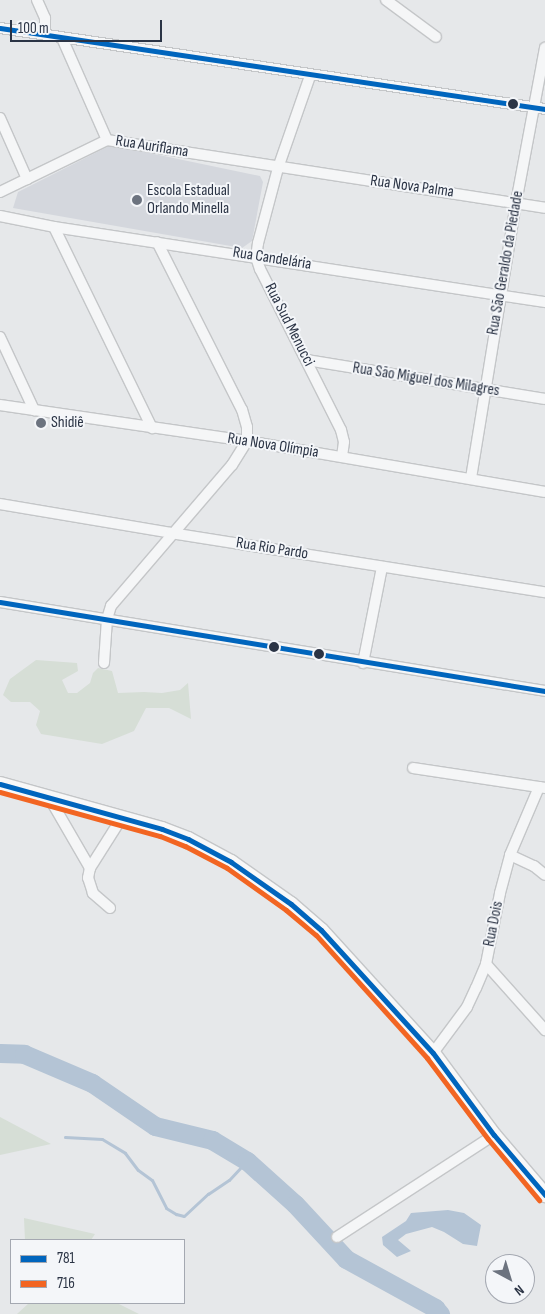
<!DOCTYPE html>
<html>
<head>
<meta charset="utf-8">
<style>
	body { margin:0 }
	#map { position:relative; width:545px; height:1314px; overflow:hidden; background:#e6e8ea; font-family:"Sofia Sans Condensed",sans-serif }
	div>[style] { position:absolute }
	.built>* { inset:0; background:#d4d7dd }
	.green>* { inset:0; background:#d6ded6 }
	.water>* { inset:0; background:#b4c4d5 }
	.stream>* { height:3px; margin:-1.5px; padding:0 1.5px; transform-origin:1.5px; border-radius:1.5px; background:#b4c4d5 }
	.river>* { height:19px; margin:-9.5px; padding:0 9.5px; transform-origin:9.5px; border-radius:9.5px; background:#b4c4d5 }
	.roads { filter:drop-shadow(1px 0 #c4c6c8) drop-shadow(-1px 0 #c4c6c8) drop-shadow(0 1px #c4c6c8) drop-shadow(0 -1px #c4c6c8) }
	.street>* { height:10px; margin:-5px; padding:0 5px; transform-origin:5px; border-radius:5px; background:#f5f6f7 }
	.secondary>* { height:14px; margin:-7px; padding:0 7px; transform-origin:7px; border-radius:7px; background:#f8f8f8 }
	.bus-1>* { height:5px; margin:-2.5px; padding:0 2.5px; transform-origin:2.5px; border-radius:2.5px; background:#0065bd }
	.bus-2>* { height:5px; margin:-2.5px; padding:0 2.5px; transform-origin:2.5px; border-radius:2.5px; background:#f26522 }
	.dots>* { width:14px; height:14px; translate:-50% -50%; box-sizing:border-box; border:2px solid #f4f6f9; border-radius:50% }
	span { translate:-50% -50%; white-space:nowrap; text-align:center; line-height:1.15; -webkit-text-stroke:4px #f4f6f9; paint-order:stroke }
	.street-label { font-size:16px; color:#2b3445 }
	.poi-label { font-size:16px; color:#2b3445 }
	.left { translate:0 -50%; text-align:left }
	.legend { position:absolute; left:10px; top:1239px; width:175px; height:65px; box-sizing:border-box; background:#f4f6f9; border:1px solid #a4a8b1; margin:0; padding:6px 9px; list-style:none; font-size:15px; color:#2b3445 }
	.legend li { display:flex; align-items:center; gap:10px; height:25px }
	.legend b { width:25px; border:1px solid #a4a8b1 }
	.north { position:absolute; left:485px; top:1254px; width:50px; height:50px; box-sizing:border-box; background:#f4f6f9; border:1px solid #a4a8b1; border-radius:50%; rotate:141deg; font-size:14px; font-weight:700; line-height:20px; text-align:center; color:#2b3445 }
	.north::after { content:''; display:block; margin:auto; width:18px; height:22px; background:#6c737f; clip-path:polygon(50% 0,100% 100%,50% 72%,0 100%) }
	.scale { position:absolute; left:10px; top:20px; width:152px; height:22px; box-sizing:border-box; border:2px solid #2b3445; border-top:0; padding-left:6px; font-size:15px; line-height:18px; white-space:nowrap; color:#2b3445; -webkit-text-stroke:4px #f4f6f9; paint-order:stroke }
</style>
</head>
<body>
<div id="map">
	<div class="built">
		<i style="clip-path:polygon(111px 145px,260px 176px,263px 182px,252px 241px,242px 248px,13px 208px,18px 192px)"></i>
	</div>
	<div class="green">
		<i style="clip-path:polygon(36px 660px,77px 663px,78px 671px,62px 680px,68px 693px,77px 693px,90px 683px,93px 673px,98px 668px,112px 671px,118px 693px,144px 692px,162px 693px,180px 690px,188px 683px,191px 719px,169px 708px,146px 708px,134px 731px,102px 744px,41px 734px,36px 725px,40px 711px,30px 702px,11px 702px,3px 695px,10px 679px)"></i>
		<i style="clip-path:polygon(0 1117px,51px 1144px,0 1155px)"></i>
		<i style="clip-path:polygon(24px 1219px,24px 1218px,95px 1234px,91px 1240px,25px 1240px)"></i>
		<i style="clip-path:polygon(29px 1303px,117px 1303px,139px 1314px,17px 1314px)"></i>
	</div>
	<div class="water">
		<i style="clip-path:polygon(448px 1210px,464px 1213px,481px 1225px,477px 1246px,463px 1244px,444px 1232px,432px 1227px,406px 1234px,398px 1240px,411px 1251px,397px 1257px,383px 1245px,382px 1237px,406px 1221px,411px 1213px)"></i>
	</div>
	<div class="stream">
		<i style="left:65px;top:1137px;width:37px;rotate:3deg"></i>
		<i style="left:102px;top:1139px;width:27px;rotate:31deg"></i>
		<i style="left:125px;top:1153px;width:21px;rotate:53deg"></i>
		<i style="left:138px;top:1170px;width:17px;rotate:36deg"></i>
		<i style="left:152px;top:1180px;width:31px;rotate:63deg"></i>
		<i style="left:166px;top:1208px;width:12px;rotate:31deg"></i>
		<i style="left:176px;top:1214px;width:8px;rotate:14deg"></i>
		<i style="left:184px;top:1216px;width:33px;rotate:-43deg"></i>
		<i style="left:208px;top:1194px;width:25px;rotate:-34deg"></i>
		<i style="left:229px;top:1180px;width:26px;rotate:-47deg"></i>
	</div>
	<div class="river">
		<i style="left:0;top:1053px;width:24px;rotate:2deg"></i>
		<i style="left:24px;top:1054px;width:74px;rotate:23.1deg"></i>
		<i style="left:92px;top:1083px;width:76px;rotate:34.3deg"></i>
		<i style="left:155px;top:1126px;width:59px;rotate:13.8deg"></i>
		<i style="left:212px;top:1140px;width:41px;rotate:31deg"></i>
		<i style="left:247px;top:1161px;width:64px;rotate:41.9deg"></i>
		<i style="left:295px;top:1204px;width:75px;rotate:47.2deg"></i>
		<i style="left:346px;top:1259px;width:102px;rotate:28.8deg"></i>
		<i style="left:435px;top:1308px;width:8px;rotate:50deg"></i>
	</div>
	<div class="roads">
		<div class="street">
			<i style="left:37px;top:0;width:20px;rotate:66deg"></i>
			<i style="left:45px;top:18px;width:17px;rotate:90deg"></i>
			<i style="left:386px;top:0;width:62px;rotate:36.5deg"></i>
			<i style="left:0;top:28px;width:551px;rotate:8.45deg"></i>
			<i style="left:62px;top:38px;width:111px;rotate:66.2deg"></i>
			<i style="left:310px;top:76px;width:97px;rotate:109.2deg"></i>
			<i style="left:278px;top:168px;width:78px;rotate:104.9deg"></i>
			<i style="left:258px;top:243px;width:14px;rotate:98deg"></i>
			<i style="left:256px;top:257px;width:13px;rotate:72deg"></i>
			<i style="left:260px;top:269px;width:180px;rotate:63.3deg"></i>
			<i style="left:341px;top:430px;width:12px;rotate:76deg"></i>
			<i style="left:344px;top:442px;width:15px;rotate:98deg"></i>
			<i style="left:0;top:118px;width:67px;rotate:66.1deg"></i>
			<i style="left:107px;top:140px;width:443px;rotate:8.8deg"></i>
			<i style="left:0;top:192px;width:119px;rotate:-25.9deg"></i>
			<i style="left:0;top:216px;width:55px;rotate:11.5deg"></i>
			<i style="left:54px;top:227px;width:497px;rotate:8.7deg"></i>
			<i style="left:54px;top:227px;width:224px;rotate:64deg"></i>
			<i style="left:0;top:337px;width:81px;rotate:65deg"></i>
			<i style="left:307px;top:360px;width:241px;rotate:9.3deg"></i>
			<i style="left:0;top:405px;width:250px;rotate:8.3deg"></i>
			<i style="left:247px;top:441px;width:302px;rotate:9.7deg"></i>
			<i style="left:471px;top:478px;width:279px;rotate:-80.7deg"></i>
			<i style="left:516px;top:203px;width:158px;rotate:-79.4deg"></i>
			<i style="left:0;top:504px;width:173px;rotate:9.6deg"></i>
			<i style="left:171px;top:533px;width:379px;rotate:9deg"></i>
			<i style="left:0;top:602px;width:552px;rotate:9.27deg"></i>
			<i style="left:104px;top:663px;width:44px;rotate:-86.1deg"></i>
			<i style="left:107px;top:619px;width:14px;rotate:-73deg"></i>
			<i style="left:111px;top:606px;width:186px;rotate:-49.4deg"></i>
			<i style="left:232px;top:465px;width:28px;rotate:-58deg"></i>
			<i style="left:247px;top:441px;width:14px;rotate:-90deg"></i>
			<i style="left:247px;top:427px;width:18px;rotate:-106deg"></i>
			<i style="left:242px;top:410px;width:188px;rotate:-116.8deg"></i>
			<i style="left:363px;top:663px;width:98px;rotate:-78.8deg"></i>
			<i style="left:413px;top:768px;width:134px;rotate:8.6deg"></i>
			<i style="left:50px;top:799px;width:80px;rotate:59.9deg"></i>
			<i style="left:510px;top:855px;width:26px;rotate:25deg"></i>
			<i style="left:534px;top:866px;width:14px;rotate:39deg"></i>
			<i style="left:110px;top:908px;width:23px;rotate:-139deg"></i>
			<i style="left:93px;top:893px;width:16px;rotate:-108deg"></i>
			<i style="left:88px;top:878px;width:10px;rotate:-79deg"></i>
			<i style="left:90px;top:868px;width:58px;rotate:-57.7deg"></i>
			<i style="left:486px;top:964px;width:89px;rotate:48.2deg"></i>
			<i style="left:433px;top:1053px;width:57px;rotate:-53.5deg"></i>
			<i style="left:467px;top:1007px;width:21px;rotate:-65deg"></i>
			<i style="left:476px;top:988px;width:26px;rotate:-67deg"></i>
			<i style="left:486px;top:964px;width:72px;rotate:-78.8deg"></i>
			<i style="left:500px;top:893px;width:39px;rotate:-75deg"></i>
			<i style="left:510px;top:855px;width:74px;rotate:-66.9deg"></i>
			<i style="left:337px;top:1237px;width:187px;rotate:-33deg"></i>
		</div>
		<div class="secondary">
			<i style="left:0;top:784px;width:168px;rotate:15.5deg"></i>
			<i style="left:162px;top:829px;width:28px;rotate:21deg"></i>
			<i style="left:188px;top:839px;width:49px;rotate:28.1deg"></i>
			<i style="left:231px;top:862px;width:73px;rotate:35deg"></i>
			<i style="left:291px;top:904px;width:40px;rotate:41deg"></i>
			<i style="left:321px;top:930px;width:166px;rotate:47.7deg"></i>
			<i style="left:433px;top:1053px;width:102px;rotate:53.4deg"></i>
			<i style="left:494px;top:1135px;width:79px;rotate:49.6deg"></i>
		</div>
	</div>
	<div class="bus-1">
		<i style="left:0;top:28px;width:551px;rotate:8.45deg"></i>
		<i style="left:0;top:602px;width:552px;rotate:9.27deg"></i>
		<i style="left:0;top:784px;width:168px;rotate:15.5deg"></i>
		<i style="left:162px;top:829px;width:28px;rotate:21deg"></i>
		<i style="left:188px;top:839px;width:49px;rotate:28.1deg"></i>
		<i style="left:231px;top:862px;width:73px;rotate:35deg"></i>
		<i style="left:291px;top:904px;width:40px;rotate:41deg"></i>
		<i style="left:321px;top:930px;width:166px;rotate:47.7deg"></i>
		<i style="left:433px;top:1053px;width:102px;rotate:53.4deg"></i>
		<i style="left:494px;top:1135px;width:79px;rotate:49.6deg"></i>
	</div>
	<div class="bus-2">
		<i style="left:0;top:792px;width:166px;rotate:15.4deg"></i>
		<i style="left:160px;top:836px;width:27px;rotate:22deg"></i>
		<i style="left:185px;top:846px;width:47px;rotate:27.6deg"></i>
		<i style="left:227px;top:868px;width:72px;rotate:35.4deg"></i>
		<i style="left:286px;top:910px;width:39px;rotate:40deg"></i>
		<i style="left:316px;top:935px;width:166px;rotate:47.9deg"></i>
		<i style="left:427px;top:1058px;width:101px;rotate:53deg"></i>
		<i style="left:488px;top:1139px;width:80px;rotate:50.1deg"></i>
	</div>
	<div class="dots">
		<i style="left:513px;top:104px;background:#2b3445"></i>
		<i style="left:137px;top:200px;background:#6c737f"></i>
		<i style="left:41px;top:423px;background:#6c737f"></i>
		<i style="left:274px;top:647px;background:#2b3445"></i>
		<i style="left:319px;top:654px;background:#2b3445"></i>
	</div>
	<div class="street-label">
		<span style="left:152px;top:147px;rotate:9deg">Rua Auriflama</span>
		<span style="left:412px;top:187px;rotate:8deg">Rua Nova Palma</span>
		<span style="left:272px;top:259px;rotate:9deg">Rua Candelária</span>
		<span style="left:506px;top:263px;rotate:-80deg">Rua São Geraldo da Piedade</span>
		<span style="left:289px;top:325px;rotate:63deg">Rua Sud Menucci</span>
		<span style="left:426px;top:380px;rotate:9deg">Rua São Miguel dos Milagres</span>
		<span style="left:273px;top:446px;rotate:9deg">Rua Nova Olímpia</span>
		<span style="left:272px;top:549px;rotate:9deg">Rua Rio Pardo</span>
		<span style="left:494px;top:924px;rotate:-79deg">Rua Dois</span>
	</div>
	<div class="poi-label">
		<span class="left" style="left:147px;top:200px">Escola Estadual<br>Orlando Minella</span>
		<span class="left" style="left:51px;top:423px">Shidiê</span>
	</div>
	<ul class="legend">
	<li><b style="height:6px;background:#0065bd"></b>781</li>
	<li><b style="height:6px;background:#f26522"></b>716</li>
	</ul>
	<div class="north">N</div>
	<div class="scale">100 m</div>
</div>
</body>
</html>
